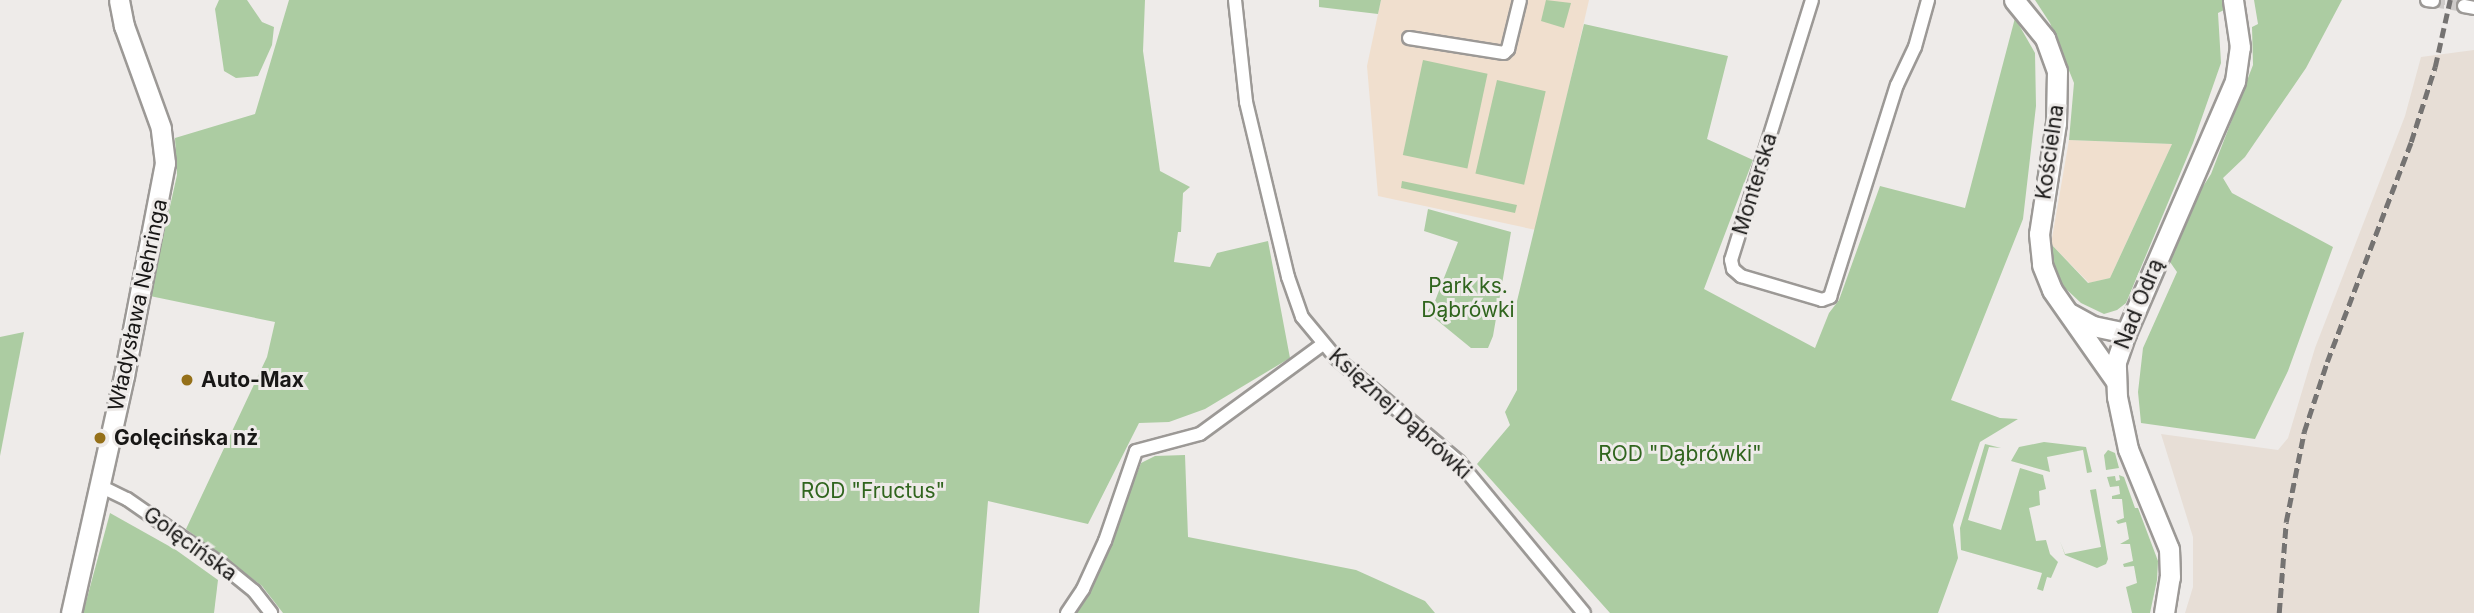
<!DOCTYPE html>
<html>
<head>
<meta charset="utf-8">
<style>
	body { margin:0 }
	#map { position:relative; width:2474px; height:613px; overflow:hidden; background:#eeebe9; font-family:Inter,sans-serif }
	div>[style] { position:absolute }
	.commercial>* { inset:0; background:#f0dfce }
	.built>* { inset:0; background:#e7ded6 }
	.green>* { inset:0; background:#accca2; transform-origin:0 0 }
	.street-tunnel>* { height:12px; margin-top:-6px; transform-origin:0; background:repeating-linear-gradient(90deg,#cecbc9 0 12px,transparent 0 18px) }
	.roads { filter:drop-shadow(2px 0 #9c9996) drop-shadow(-2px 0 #9c9996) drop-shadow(0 2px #9c9996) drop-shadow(0 -2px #9c9996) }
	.street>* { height:12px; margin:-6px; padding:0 6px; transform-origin:6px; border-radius:6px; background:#fff }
	.secondary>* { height:19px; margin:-9.5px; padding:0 9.5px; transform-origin:9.5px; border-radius:9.5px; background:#fff }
	.rail>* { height:4.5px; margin-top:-2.25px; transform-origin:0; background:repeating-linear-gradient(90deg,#757372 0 10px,transparent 0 15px) }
	.dots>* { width:19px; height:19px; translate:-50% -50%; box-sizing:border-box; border:4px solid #eeebe9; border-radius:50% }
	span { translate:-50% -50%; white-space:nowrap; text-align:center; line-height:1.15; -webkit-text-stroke:6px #eeebe9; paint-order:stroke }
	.street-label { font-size:21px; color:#181716 }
	.park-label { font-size:21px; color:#30651e }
	.poi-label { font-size:21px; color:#181716; font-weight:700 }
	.left { translate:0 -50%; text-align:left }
</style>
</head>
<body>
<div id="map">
	<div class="commercial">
		<i style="clip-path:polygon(1381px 0,1589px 0,1536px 230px,1378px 196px,1367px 66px)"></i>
		<i style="clip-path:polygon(2069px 140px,2172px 144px,2110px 278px,2089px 283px,2051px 244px)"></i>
	</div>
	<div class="built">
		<i style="clip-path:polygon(2474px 50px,2474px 613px,2185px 613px,2193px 587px,2193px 537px,2161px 434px,2278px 450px,2288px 438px,2315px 348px,2405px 116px,2421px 57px)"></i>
	</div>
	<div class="green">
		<i style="clip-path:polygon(219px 0,247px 0,262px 22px,274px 27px,272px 45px,258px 76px,236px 78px,224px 71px,215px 9px)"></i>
		<i style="clip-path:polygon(289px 0,1145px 0,1143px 51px,1160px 171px,1190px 187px,1183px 193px,1181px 232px,1178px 232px,1174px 262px,1210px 267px,1217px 253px,1268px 241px,1290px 358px,1205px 409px,1169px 422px,1139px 423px,1088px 524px,988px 501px,979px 613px,283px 613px,262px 586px,186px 529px,267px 357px,275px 322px,150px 296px,177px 175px,175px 138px,255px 114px)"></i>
		<i style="clip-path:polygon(1319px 0,1381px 0,1378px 14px,1319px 7px)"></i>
		<i style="clip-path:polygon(1546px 0,1571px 3px,1564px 28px,1541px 21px)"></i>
		<i style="clip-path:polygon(2035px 0,2222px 0,2224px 10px,2218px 13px,2221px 63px,2193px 143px,2126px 303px,2117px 310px,2104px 314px,2081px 303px,2065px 288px,2055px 271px,2050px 256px,2051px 244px,2088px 283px,2110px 278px,2172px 144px,2069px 140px,2074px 83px,2050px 23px)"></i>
		<i style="clip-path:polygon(2254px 0,2342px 0,2306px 68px,2245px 157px,2223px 178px,2232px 193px,2333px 247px,2288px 371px,2255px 439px,2141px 423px,2138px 392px,2143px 348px,2177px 272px,2170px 262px,2193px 202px,2211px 174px,2253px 65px,2252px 27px,2258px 24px)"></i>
		<i style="clip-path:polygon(2015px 18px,2035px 53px,2036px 106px,2023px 219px,1951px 400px,2000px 418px,2018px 419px,1980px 442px,1953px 525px,1958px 558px,1938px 613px,1610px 613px,1477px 464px,1510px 425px,1505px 412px,1517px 390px,1517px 301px,1584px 24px,1728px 56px,1707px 139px,1753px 160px,1704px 289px,1815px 348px,1829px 313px,1839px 300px,1880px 186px,1965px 208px)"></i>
		<i style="left:1423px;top:60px;width:66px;height:97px;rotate:12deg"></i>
		<i style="left:1497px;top:80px;width:50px;height:96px;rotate:13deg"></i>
		<i style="clip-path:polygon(1402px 181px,1517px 205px,1515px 213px,1401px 188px)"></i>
		<i style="clip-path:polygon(1428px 209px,1511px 232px,1493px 336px,1488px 348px,1471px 348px,1427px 312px,1435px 301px,1458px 242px,1424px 231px)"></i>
		<i style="clip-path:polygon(24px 332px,0 456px,0 337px)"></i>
		<i style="clip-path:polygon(2044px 442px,2086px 447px,2092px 472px,2087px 473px,2083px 450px,2047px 457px,2050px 472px,2011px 461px,2019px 447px)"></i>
		<i style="clip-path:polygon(1985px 444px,2001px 448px,1989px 447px,1968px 520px,2001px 530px,2020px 468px,2043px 475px,2046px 489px,2039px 491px,2040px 505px,2029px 508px,2036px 541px,2046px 540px,2050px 554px,2058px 562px,2051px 578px,2047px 577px,2043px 591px,2037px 589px,2042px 573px,1961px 550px,1960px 528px)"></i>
		<i style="clip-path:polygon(2108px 450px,2115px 453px,2119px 468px,2106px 470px,2104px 455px)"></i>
		<i style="clip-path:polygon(1185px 455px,1188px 537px,1356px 570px,1425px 601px,1435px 613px,1076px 613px,1116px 528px,1141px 463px,1155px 456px)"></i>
		<i style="clip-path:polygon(2119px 475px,2124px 477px,2135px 508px,2138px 508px,2158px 561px,2157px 580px,2150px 613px,2132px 613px,2126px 587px,2137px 583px,2134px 566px,2124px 567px,2123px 564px,2133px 561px,2130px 544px,2120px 544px,2129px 539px,2126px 522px,2118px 524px,2116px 521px,2124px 518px,2122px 499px,2112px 499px,2112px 496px,2120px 494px,2119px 486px,2110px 487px,2107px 477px,2115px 476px,2116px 481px,2120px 480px)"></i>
		<i style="clip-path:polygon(2096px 489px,2108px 559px,2106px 564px,2097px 568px,2065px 555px,2060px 541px,2065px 554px,2101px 547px,2090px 490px)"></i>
		<i style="clip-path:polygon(110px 513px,176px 550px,218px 580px,214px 613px,83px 613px)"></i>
	</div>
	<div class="street-tunnel">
		<i style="left:2433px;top:1px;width:31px;rotate:9deg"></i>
	</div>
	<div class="roads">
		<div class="street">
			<i style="left:1235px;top:0;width:103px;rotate:83.8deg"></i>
			<i style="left:1246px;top:102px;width:180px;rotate:76.5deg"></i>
			<i style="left:1288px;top:277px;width:42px;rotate:70.7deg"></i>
			<i style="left:1302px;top:317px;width:53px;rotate:50.3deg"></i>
			<i style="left:1336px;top:358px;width:161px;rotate:40.2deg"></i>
			<i style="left:1459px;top:462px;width:196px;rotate:50.4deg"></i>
			<i style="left:1812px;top:0;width:272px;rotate:107.3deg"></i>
			<i style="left:1731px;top:260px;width:9px;rotate:77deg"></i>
			<i style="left:1733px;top:269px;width:11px;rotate:41deg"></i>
			<i style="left:1741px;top:276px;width:84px;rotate:16.5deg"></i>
			<i style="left:1822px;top:300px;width:9px;rotate:-21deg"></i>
			<i style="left:1830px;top:297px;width:222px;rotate:-72.5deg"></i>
			<i style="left:1897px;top:85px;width:42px;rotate:-64.7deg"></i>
			<i style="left:1915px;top:47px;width:49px;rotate:-74.5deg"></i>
			<i style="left:2427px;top:0;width:6px;rotate:9deg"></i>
			<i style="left:2464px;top:6px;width:10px;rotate:11deg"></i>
			<i style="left:1409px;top:38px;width:96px;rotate:9deg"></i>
			<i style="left:1504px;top:53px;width:6px;rotate:-45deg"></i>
			<i style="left:1508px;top:49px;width:50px;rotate:-76.2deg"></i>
			<i style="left:100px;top:486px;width:30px;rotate:26deg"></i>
			<i style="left:127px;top:499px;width:116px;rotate:34.8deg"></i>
			<i style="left:222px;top:565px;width:41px;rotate:39.1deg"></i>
			<i style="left:254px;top:591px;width:28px;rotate:52deg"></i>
			<i style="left:1067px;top:613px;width:29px;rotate:-56deg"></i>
			<i style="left:1083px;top:589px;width:53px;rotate:-65.4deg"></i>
			<i style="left:1105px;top:541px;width:95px;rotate:-71deg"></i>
			<i style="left:1136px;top:451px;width:66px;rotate:-14.9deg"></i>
			<i style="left:1200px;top:434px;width:152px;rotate:-36.2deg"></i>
		</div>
		<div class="secondary">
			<i style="left:2014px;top:0;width:49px;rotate:50.8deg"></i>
			<i style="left:2045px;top:38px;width:35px;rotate:70deg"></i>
			<i style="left:2057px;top:71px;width:52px;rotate:91.1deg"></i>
			<i style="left:2056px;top:123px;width:112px;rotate:98.7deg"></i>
			<i style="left:2039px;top:234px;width:31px;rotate:84deg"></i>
			<i style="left:2042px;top:265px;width:27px;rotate:68deg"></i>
			<i style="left:2052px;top:290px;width:110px;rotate:55deg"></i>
			<i style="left:2071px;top:314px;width:25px;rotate:29deg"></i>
			<i style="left:2093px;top:326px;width:34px;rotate:12deg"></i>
			<i style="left:71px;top:613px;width:243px;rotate:-77.4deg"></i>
			<i style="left:124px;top:376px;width:217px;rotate:-79.1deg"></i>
			<i style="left:165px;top:163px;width:35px;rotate:-97deg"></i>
			<i style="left:161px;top:128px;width:109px;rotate:-109.9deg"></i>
			<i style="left:124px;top:26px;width:26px;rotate:-101deg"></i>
			<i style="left:2164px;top:613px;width:36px;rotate:-81deg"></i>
			<i style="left:2170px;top:577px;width:28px;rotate:-92deg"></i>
			<i style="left:2169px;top:549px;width:108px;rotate:-112.3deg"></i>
			<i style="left:2128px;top:449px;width:53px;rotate:-101.9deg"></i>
			<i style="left:2117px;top:397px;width:35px;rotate:-92deg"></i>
			<i style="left:2116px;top:362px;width:31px;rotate:-71deg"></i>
			<i style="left:2126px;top:333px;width:275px;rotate:-66.6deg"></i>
			<i style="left:2235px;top:81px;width:34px;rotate:-82deg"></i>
			<i style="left:2240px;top:47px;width:48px;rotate:-98.5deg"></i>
		</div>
	</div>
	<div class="rail">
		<i style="left:2279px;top:613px;width:91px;rotate:-85.6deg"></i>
		<i style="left:2286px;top:522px;width:92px;rotate:-78.7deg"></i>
		<i style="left:2304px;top:432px;width:74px;rotate:-71.8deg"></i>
		<i style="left:2327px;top:362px;width:235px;rotate:-69.1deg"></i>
		<i style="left:2411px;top:142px;width:79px;rotate:-72.3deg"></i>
		<i style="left:2435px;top:67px;width:69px;rotate:-77.4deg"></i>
	</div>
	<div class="dots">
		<i style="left:187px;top:380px;background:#957019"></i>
		<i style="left:100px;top:438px;background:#957019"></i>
	</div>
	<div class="street-label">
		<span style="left:2050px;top:152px;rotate:-82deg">Kościelna</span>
		<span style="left:1755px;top:184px;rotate:-73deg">Monterska</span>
		<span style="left:2139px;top:304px;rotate:-68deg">Nad Odrą</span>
		<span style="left:138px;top:305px;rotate:-78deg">Władysława Nehringa</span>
		<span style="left:1400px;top:414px;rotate:42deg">Księżnej Dąbrówki</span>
		<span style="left:190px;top:544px;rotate:36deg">Golęcińska</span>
	</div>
	<div class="park-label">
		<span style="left:1468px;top:298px">Park ks.<br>Dąbrówki</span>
		<span style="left:1680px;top:454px">ROD "Dąbrówki"</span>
		<span style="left:873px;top:491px">ROD "Fructus"</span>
	</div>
	<div class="poi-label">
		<span class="left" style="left:201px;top:380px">Auto-Max</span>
		<span class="left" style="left:114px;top:438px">Golęcińska nż</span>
	</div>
</div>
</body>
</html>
